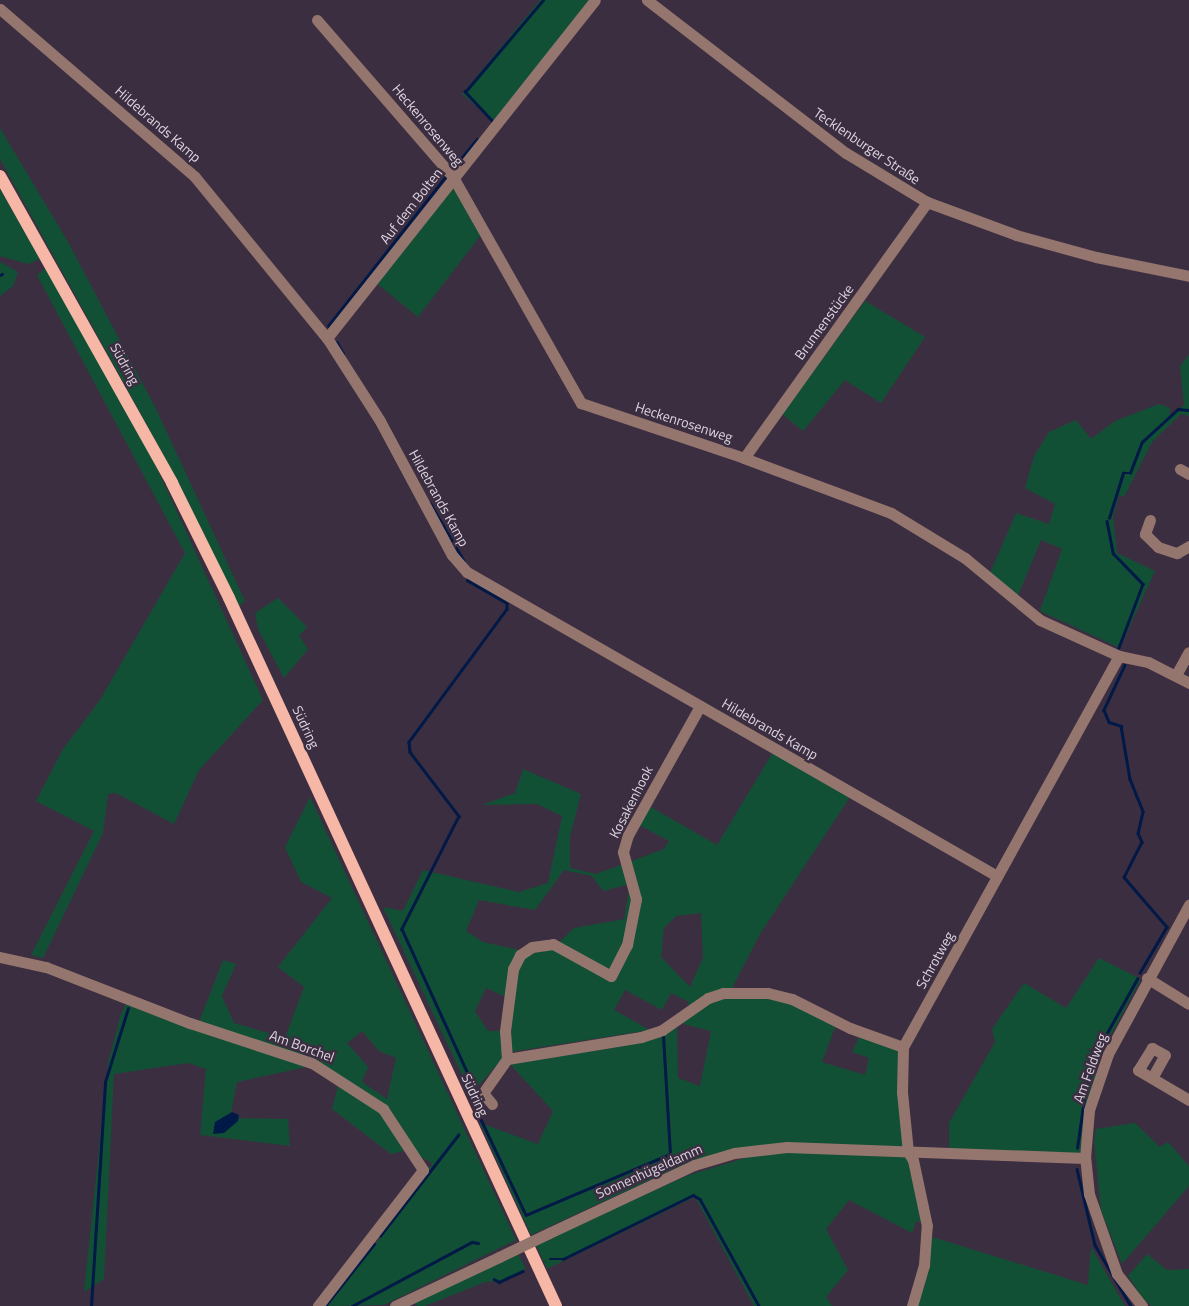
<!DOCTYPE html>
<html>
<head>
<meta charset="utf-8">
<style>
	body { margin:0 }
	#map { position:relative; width:1189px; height:1306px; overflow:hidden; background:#3c2e41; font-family:"Titillium Web",sans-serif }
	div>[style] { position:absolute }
	.green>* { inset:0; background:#125036 }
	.water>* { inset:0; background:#011946 }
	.stream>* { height:2.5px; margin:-1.25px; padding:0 1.25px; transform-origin:1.25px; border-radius:1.25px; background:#011946 }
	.minor>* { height:11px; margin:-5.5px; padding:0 5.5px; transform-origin:5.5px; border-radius:5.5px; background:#95766e }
	.major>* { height:12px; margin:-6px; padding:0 6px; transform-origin:6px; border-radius:6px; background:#f6b7a6 }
	.minor-bridge>* { height:11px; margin:-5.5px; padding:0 5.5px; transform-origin:5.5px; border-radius:5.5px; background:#95766e }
	span { translate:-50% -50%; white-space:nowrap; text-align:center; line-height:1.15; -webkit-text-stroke:5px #3c2e41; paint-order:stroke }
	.street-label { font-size:14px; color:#dfd6e2 }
</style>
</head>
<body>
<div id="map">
	<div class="green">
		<i style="clip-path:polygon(540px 0,590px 0,495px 122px,462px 94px)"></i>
		<i style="clip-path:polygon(0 128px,68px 242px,155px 407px,245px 601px,237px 608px,163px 454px,0 159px)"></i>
		<i style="clip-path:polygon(452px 184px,480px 236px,418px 317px,375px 282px)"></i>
		<i style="clip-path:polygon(0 189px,40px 259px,28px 264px,0 256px)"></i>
		<i style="clip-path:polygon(0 262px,18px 272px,13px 286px,0 296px)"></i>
		<i style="clip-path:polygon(46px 268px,151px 455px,263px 700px,199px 770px,174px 824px,116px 793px,108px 794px,103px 833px,43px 958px,31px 955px,94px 831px,36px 801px,63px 749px,100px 700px,185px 553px,37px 275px)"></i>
		<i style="clip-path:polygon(865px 301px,925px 337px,881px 403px,845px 380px,803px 431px,782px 414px)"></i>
		<i style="clip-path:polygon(1189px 355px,1189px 416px,1181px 414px,1152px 442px,1124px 497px,1119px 495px,1113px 518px,1117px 553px,1155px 571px,1120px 648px,1040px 611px,1062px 549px,1041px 540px,1017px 598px,990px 573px,1016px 513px,1049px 524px,1055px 504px,1025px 488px,1034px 456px,1049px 432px,1076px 420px,1091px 439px,1115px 421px,1159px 404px,1170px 408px,1170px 415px,1184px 405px,1180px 366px)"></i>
		<i style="clip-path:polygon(278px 598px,307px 627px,299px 636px,308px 649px,284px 678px,258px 629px,255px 613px)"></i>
		<i style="clip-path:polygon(evenodd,773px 752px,850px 797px,760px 934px,728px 996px,768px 996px,793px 1004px,836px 1025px,822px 1062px,865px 1075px,869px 1058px,852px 1052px,860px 1035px,898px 1050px,903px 1147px,791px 1144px,693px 1160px,531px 1235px,480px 1123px,538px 1144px,553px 1111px,510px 1064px,624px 1046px,660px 1037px,677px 1026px,678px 1078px,700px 1086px,711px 1031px,683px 1024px,689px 1002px,671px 993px,662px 1010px,625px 990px,614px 1010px,650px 1030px,510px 1052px,516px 964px,506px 997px,486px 988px,475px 1011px,488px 1031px,502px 1031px,503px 1058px,471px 1094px,383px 907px,403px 911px,423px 870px,519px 892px,548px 883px,562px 816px,537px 804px,482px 805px,515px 793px,523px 769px,581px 794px,570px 837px,570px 868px,596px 874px,664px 849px,669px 841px,639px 825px,649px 806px,717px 845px,773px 752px,564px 870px,592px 876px,603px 891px,630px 884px,624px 919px,574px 928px,551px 950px,532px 953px,483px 942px,466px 931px,479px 900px,535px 910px,564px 870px,773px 752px,701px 913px,703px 958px,690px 987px,661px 957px,664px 928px,676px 916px,701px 913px)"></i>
		<i style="clip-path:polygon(evenodd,310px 797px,516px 1240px,384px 1305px,328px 1306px,423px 1182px,432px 1163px,408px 1150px,391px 1154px,332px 1109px,339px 1082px,311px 1066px,237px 1082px,230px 1118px,288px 1119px,290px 1146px,200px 1135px,206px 1069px,188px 1063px,114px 1074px,104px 1279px,84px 1292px,108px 1063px,121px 1014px,127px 1002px,196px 1030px,223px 960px,236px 964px,222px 996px,234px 1023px,285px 1038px,304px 987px,278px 967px,332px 898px,301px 882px,285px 847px,310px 797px,362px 1031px,379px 1051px,396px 1058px,387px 1099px,362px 1082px,368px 1067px,347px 1043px,362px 1031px)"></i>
		<i style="clip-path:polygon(1099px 958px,1141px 979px,1103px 1050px,1086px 1107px,1080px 1153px,949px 1150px,949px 1123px,995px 1042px,992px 1029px,1024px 983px,1066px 1008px)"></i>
		<i style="clip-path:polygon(1135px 1123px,1160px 1147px,1168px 1142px,1189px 1166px,1189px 1186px,1122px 1264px,1101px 1210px,1094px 1141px,1096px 1129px)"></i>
		<i style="clip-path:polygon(791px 1152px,904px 1156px,910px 1164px,921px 1223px,916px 1221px,912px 1233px,849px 1200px,826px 1229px,848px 1270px,826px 1297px,832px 1306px,754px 1306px,695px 1197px,547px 1269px,536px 1245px,686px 1176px,755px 1155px)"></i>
		<i style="clip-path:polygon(929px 1236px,1088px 1285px,1091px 1247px,1125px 1306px,915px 1306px)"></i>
		<i style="clip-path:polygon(518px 1254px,526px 1269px,502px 1281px,485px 1282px,425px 1306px,417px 1306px,414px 1302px)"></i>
		<i style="clip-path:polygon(1147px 1254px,1167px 1270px,1189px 1269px,1189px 1306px,1151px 1306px,1142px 1297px,1128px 1276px)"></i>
	</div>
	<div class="water">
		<i style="clip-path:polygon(232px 1112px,239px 1115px,238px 1121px,224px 1133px,213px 1134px,215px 1122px)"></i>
	</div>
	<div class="stream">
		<i style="left:492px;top:121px;width:40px;rotate:-133deg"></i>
		<i style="left:465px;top:92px;width:121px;rotate:-49.7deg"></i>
		<i style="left:451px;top:171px;width:41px;rotate:-50.9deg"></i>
		<i style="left:0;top:275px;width:2px;rotate:-27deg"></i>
		<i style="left:328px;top:326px;width:192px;rotate:-51.8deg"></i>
		<i style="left:337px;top:342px;width:13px;rotate:61deg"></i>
		<i style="left:430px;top:503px;width:67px;rotate:59.6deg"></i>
		<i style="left:1109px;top:518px;width:47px;rotate:-72.7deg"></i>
		<i style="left:1123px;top:473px;width:7px"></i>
		<i style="left:1130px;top:473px;width:33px;rotate:-69deg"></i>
		<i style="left:1142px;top:442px;width:49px;rotate:-42.5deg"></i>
		<i style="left:1178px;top:409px;width:11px;rotate:5deg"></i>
		<i style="left:1107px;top:521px;width:33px;rotate:79deg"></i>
		<i style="left:1113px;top:553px;width:43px;rotate:45.9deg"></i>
		<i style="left:1143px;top:584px;width:68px;rotate:110.6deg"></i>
		<i style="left:467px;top:580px;width:46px;rotate:29.9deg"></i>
		<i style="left:507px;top:603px;width:6px;rotate:90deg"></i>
		<i style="left:507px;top:609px;width:165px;rotate:126.4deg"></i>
		<i style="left:409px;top:742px;width:10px;rotate:84deg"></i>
		<i style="left:410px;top:752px;width:81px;rotate:52.6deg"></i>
		<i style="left:459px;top:816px;width:127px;rotate:116.8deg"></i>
		<i style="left:402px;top:929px;width:190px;rotate:65.5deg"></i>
		<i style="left:481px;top:1102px;width:13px;rotate:99deg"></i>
		<i style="left:479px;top:1115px;width:110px;rotate:64.8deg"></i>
		<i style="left:526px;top:1215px;width:156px;rotate:-23deg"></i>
		<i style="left:670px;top:1154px;width:118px;rotate:-93.4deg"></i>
		<i style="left:1125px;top:665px;width:50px;rotate:115deg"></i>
		<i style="left:1104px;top:710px;width:13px;rotate:67deg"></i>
		<i style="left:1109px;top:722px;width:13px;rotate:18deg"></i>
		<i style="left:1121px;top:726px;width:54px;rotate:80.4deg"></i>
		<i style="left:1130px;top:779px;width:35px;rotate:68deg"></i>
		<i style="left:1143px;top:812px;width:22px;rotate:103deg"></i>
		<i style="left:1138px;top:833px;width:10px;rotate:66deg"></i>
		<i style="left:1142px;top:842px;width:39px;rotate:117deg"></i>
		<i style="left:1124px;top:877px;width:66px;rotate:49.3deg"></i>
		<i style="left:1167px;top:927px;width:53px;rotate:120.4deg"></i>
		<i style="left:1107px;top:1033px;width:62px;rotate:-60.9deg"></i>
		<i style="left:1077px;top:1148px;width:63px;rotate:-81.7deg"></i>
		<i style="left:1086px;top:1086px;width:49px;rotate:-68.6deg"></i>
		<i style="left:1077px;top:1169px;width:78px;rotate:76.7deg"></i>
		<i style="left:1095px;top:1245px;width:71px;rotate:59.5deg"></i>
		<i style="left:380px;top:1236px;width:128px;rotate:-52.3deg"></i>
		<i style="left:550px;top:1259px;width:13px"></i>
		<i style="left:563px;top:1259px;width:145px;rotate:-26.2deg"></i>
		<i style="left:693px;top:1195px;width:8px;rotate:30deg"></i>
		<i style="left:700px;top:1199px;width:122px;rotate:61.1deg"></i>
		<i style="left:494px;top:1279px;width:6px;rotate:31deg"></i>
		<i style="left:499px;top:1282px;width:26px;rotate:-25deg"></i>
		<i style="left:91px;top:1306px;width:224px;rotate:-86.4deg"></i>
		<i style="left:105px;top:1082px;width:77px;rotate:-72.7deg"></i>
		<i style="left:325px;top:1306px;width:79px;rotate:-51.7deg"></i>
		<i style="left:352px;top:1306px;width:136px;rotate:-28.1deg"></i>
		<i style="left:472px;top:1242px;width:6px;rotate:9deg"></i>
	</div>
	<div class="minor">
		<i style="left:647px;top:0;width:251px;rotate:37.6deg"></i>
		<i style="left:846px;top:153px;width:95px;rotate:31.2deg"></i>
		<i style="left:927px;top:202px;width:95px;rotate:20.3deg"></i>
		<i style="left:1016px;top:235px;width:83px;rotate:15.4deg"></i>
		<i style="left:1096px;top:257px;width:95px;rotate:11.5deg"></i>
		<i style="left:0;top:9px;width:257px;rotate:40.7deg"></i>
		<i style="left:195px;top:177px;width:208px;rotate:50.7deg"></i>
		<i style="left:327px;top:338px;width:98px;rotate:57.4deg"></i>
		<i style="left:380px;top:421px;width:152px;rotate:61.8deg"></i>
		<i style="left:452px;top:555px;width:23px;rotate:49deg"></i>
		<i style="left:467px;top:572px;width:611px;rotate:29.84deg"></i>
		<i style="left:317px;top:20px;width:208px;rotate:49.1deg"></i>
		<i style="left:453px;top:177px;width:260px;rotate:60.5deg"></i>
		<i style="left:581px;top:403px;width:172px;rotate:18.6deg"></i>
		<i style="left:744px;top:458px;width:157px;rotate:20.5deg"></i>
		<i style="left:891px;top:513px;width:87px;rotate:31.3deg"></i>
		<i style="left:965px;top:558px;width:97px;rotate:39.6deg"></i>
		<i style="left:1040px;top:620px;width:87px;rotate:24.5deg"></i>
		<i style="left:1119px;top:656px;width:30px;rotate:12deg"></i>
		<i style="left:1148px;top:662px;width:46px;rotate:27.1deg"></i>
		<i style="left:327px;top:338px;width:431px;rotate:-51.6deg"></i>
		<i style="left:744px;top:458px;width:315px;rotate:-54.4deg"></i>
		<i style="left:1180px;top:469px;width:10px;rotate:29deg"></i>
		<i style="left:1150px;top:520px;width:15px;rotate:110deg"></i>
		<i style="left:1145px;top:534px;width:18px;rotate:45deg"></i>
		<i style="left:1158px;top:547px;width:20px;rotate:18deg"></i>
		<i style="left:1177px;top:553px;width:14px;rotate:-30deg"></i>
		<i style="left:1176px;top:675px;width:26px;rotate:-61deg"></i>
		<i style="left:0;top:957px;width:47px;rotate:12.3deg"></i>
		<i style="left:46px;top:967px;width:155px;rotate:21.3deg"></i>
		<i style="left:190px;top:1023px;width:128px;rotate:18.2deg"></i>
		<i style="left:312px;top:1063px;width:85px;rotate:32.9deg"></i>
		<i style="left:383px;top:1109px;width:73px;rotate:56.7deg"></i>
		<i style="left:423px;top:1170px;width:172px;rotate:127.7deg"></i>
		<i style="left:1147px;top:978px;width:49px;rotate:31.8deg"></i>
		<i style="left:507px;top:1059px;width:28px;rotate:-94deg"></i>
		<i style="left:505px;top:1031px;width:63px;rotate:-82.6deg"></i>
		<i style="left:513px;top:969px;width:16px;rotate:-63deg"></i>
		<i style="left:520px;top:955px;width:14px;rotate:-34deg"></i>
		<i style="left:532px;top:947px;width:21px;rotate:-8deg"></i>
		<i style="left:553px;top:944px;width:66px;rotate:28.9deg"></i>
		<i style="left:611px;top:976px;width:35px;rotate:-63deg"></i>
		<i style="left:627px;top:945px;width:47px;rotate:-78.9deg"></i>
		<i style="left:636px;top:899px;width:49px;rotate:-105.5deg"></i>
		<i style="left:623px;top:852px;width:18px;rotate:-74deg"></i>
		<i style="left:628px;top:835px;width:148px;rotate:-60.8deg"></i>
		<i style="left:1152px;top:1078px;width:26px;rotate:-61deg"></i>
		<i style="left:1165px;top:1055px;width:15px;rotate:-152deg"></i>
		<i style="left:1152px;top:1048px;width:26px;rotate:122deg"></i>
		<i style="left:1138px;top:1070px;width:59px;rotate:30.5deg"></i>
		<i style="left:492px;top:1104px;width:14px;rotate:-129deg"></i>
		<i style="left:483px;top:1093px;width:42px;rotate:-54.8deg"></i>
		<i style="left:507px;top:1059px;width:136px;rotate:-9.3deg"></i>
		<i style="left:641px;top:1037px;width:22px;rotate:-18deg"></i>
		<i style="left:662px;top:1030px;width:56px;rotate:-34.8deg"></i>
		<i style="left:708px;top:998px;width:16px;rotate:-18deg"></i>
		<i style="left:723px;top:993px;width:45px"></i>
		<i style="left:768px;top:993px;width:25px;rotate:14deg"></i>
		<i style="left:792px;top:999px;width:65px;rotate:26.6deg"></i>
		<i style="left:850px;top:1028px;width:56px;rotate:19.7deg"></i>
		<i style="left:549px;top:1233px;width:160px;rotate:-25.1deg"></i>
		<i style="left:694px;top:1165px;width:42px;rotate:-16.7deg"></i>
		<i style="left:734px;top:1153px;width:53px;rotate:-6.5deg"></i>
		<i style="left:787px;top:1147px;width:298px;rotate:2.1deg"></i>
		<i style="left:395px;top:1306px;width:115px;rotate:-25.2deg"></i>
		<i style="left:912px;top:1306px;width:43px;rotate:-73.7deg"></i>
		<i style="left:924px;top:1265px;width:39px;rotate:-86deg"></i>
		<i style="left:927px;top:1226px;width:67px;rotate:-102deg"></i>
		<i style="left:913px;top:1160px;width:9px;rotate:-122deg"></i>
		<i style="left:908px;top:1152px;width:60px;rotate:-95.7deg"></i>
		<i style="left:902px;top:1092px;width:45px;rotate:-88.7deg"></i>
		<i style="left:903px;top:1047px;width:447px;rotate:-61.1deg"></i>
		<i style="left:1142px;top:1306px;width:41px;rotate:-128deg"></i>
		<i style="left:1117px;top:1274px;width:85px;rotate:-109.3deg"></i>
		<i style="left:1089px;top:1194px;width:36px;rotate:-96deg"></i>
		<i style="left:1085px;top:1158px;width:48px;rotate:-85.2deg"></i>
		<i style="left:1089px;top:1110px;width:59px;rotate:-71.3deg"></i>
		<i style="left:1108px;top:1054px;width:170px;rotate:-61.5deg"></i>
	</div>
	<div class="major">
		<i style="left:0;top:176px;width:352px;rotate:60.7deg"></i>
		<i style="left:172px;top:483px;width:128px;rotate:63.6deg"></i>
		<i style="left:229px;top:598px;width:780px;rotate:65.21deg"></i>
	</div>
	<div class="minor-bridge">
		<i style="left:499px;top:1257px;width:55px;rotate:-25.6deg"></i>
	</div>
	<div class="street-label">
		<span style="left:158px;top:124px;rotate:41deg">Hildebrands Kamp</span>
		<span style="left:428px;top:125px;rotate:50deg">Heckenrosenweg</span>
		<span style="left:867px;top:146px;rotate:34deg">Tecklenburger Straße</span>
		<span style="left:411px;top:206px;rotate:-52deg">Auf dem Bolten</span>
		<span style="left:824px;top:322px;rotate:-54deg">Brunnenstücke</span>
		<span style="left:125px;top:364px;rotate:61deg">Südring</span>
		<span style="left:684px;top:422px;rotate:18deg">Heckenrosenweg</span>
		<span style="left:439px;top:498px;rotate:61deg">Hildebrands Kamp</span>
		<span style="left:306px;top:727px;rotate:65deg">Südring</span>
		<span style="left:770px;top:729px;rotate:30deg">Hildebrands Kamp</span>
		<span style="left:631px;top:802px;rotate:-63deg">Kosakenhook</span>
		<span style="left:935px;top:960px;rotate:-61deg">Schrotweg</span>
		<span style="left:302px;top:1046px;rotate:20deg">Am Borchel</span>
		<span style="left:1090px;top:1068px;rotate:-70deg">Am Feldweg</span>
		<span style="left:475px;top:1095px;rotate:65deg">Südring</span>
		<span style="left:649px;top:1171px;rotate:-24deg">Sonnenhügeldamm</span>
	</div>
</div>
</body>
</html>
